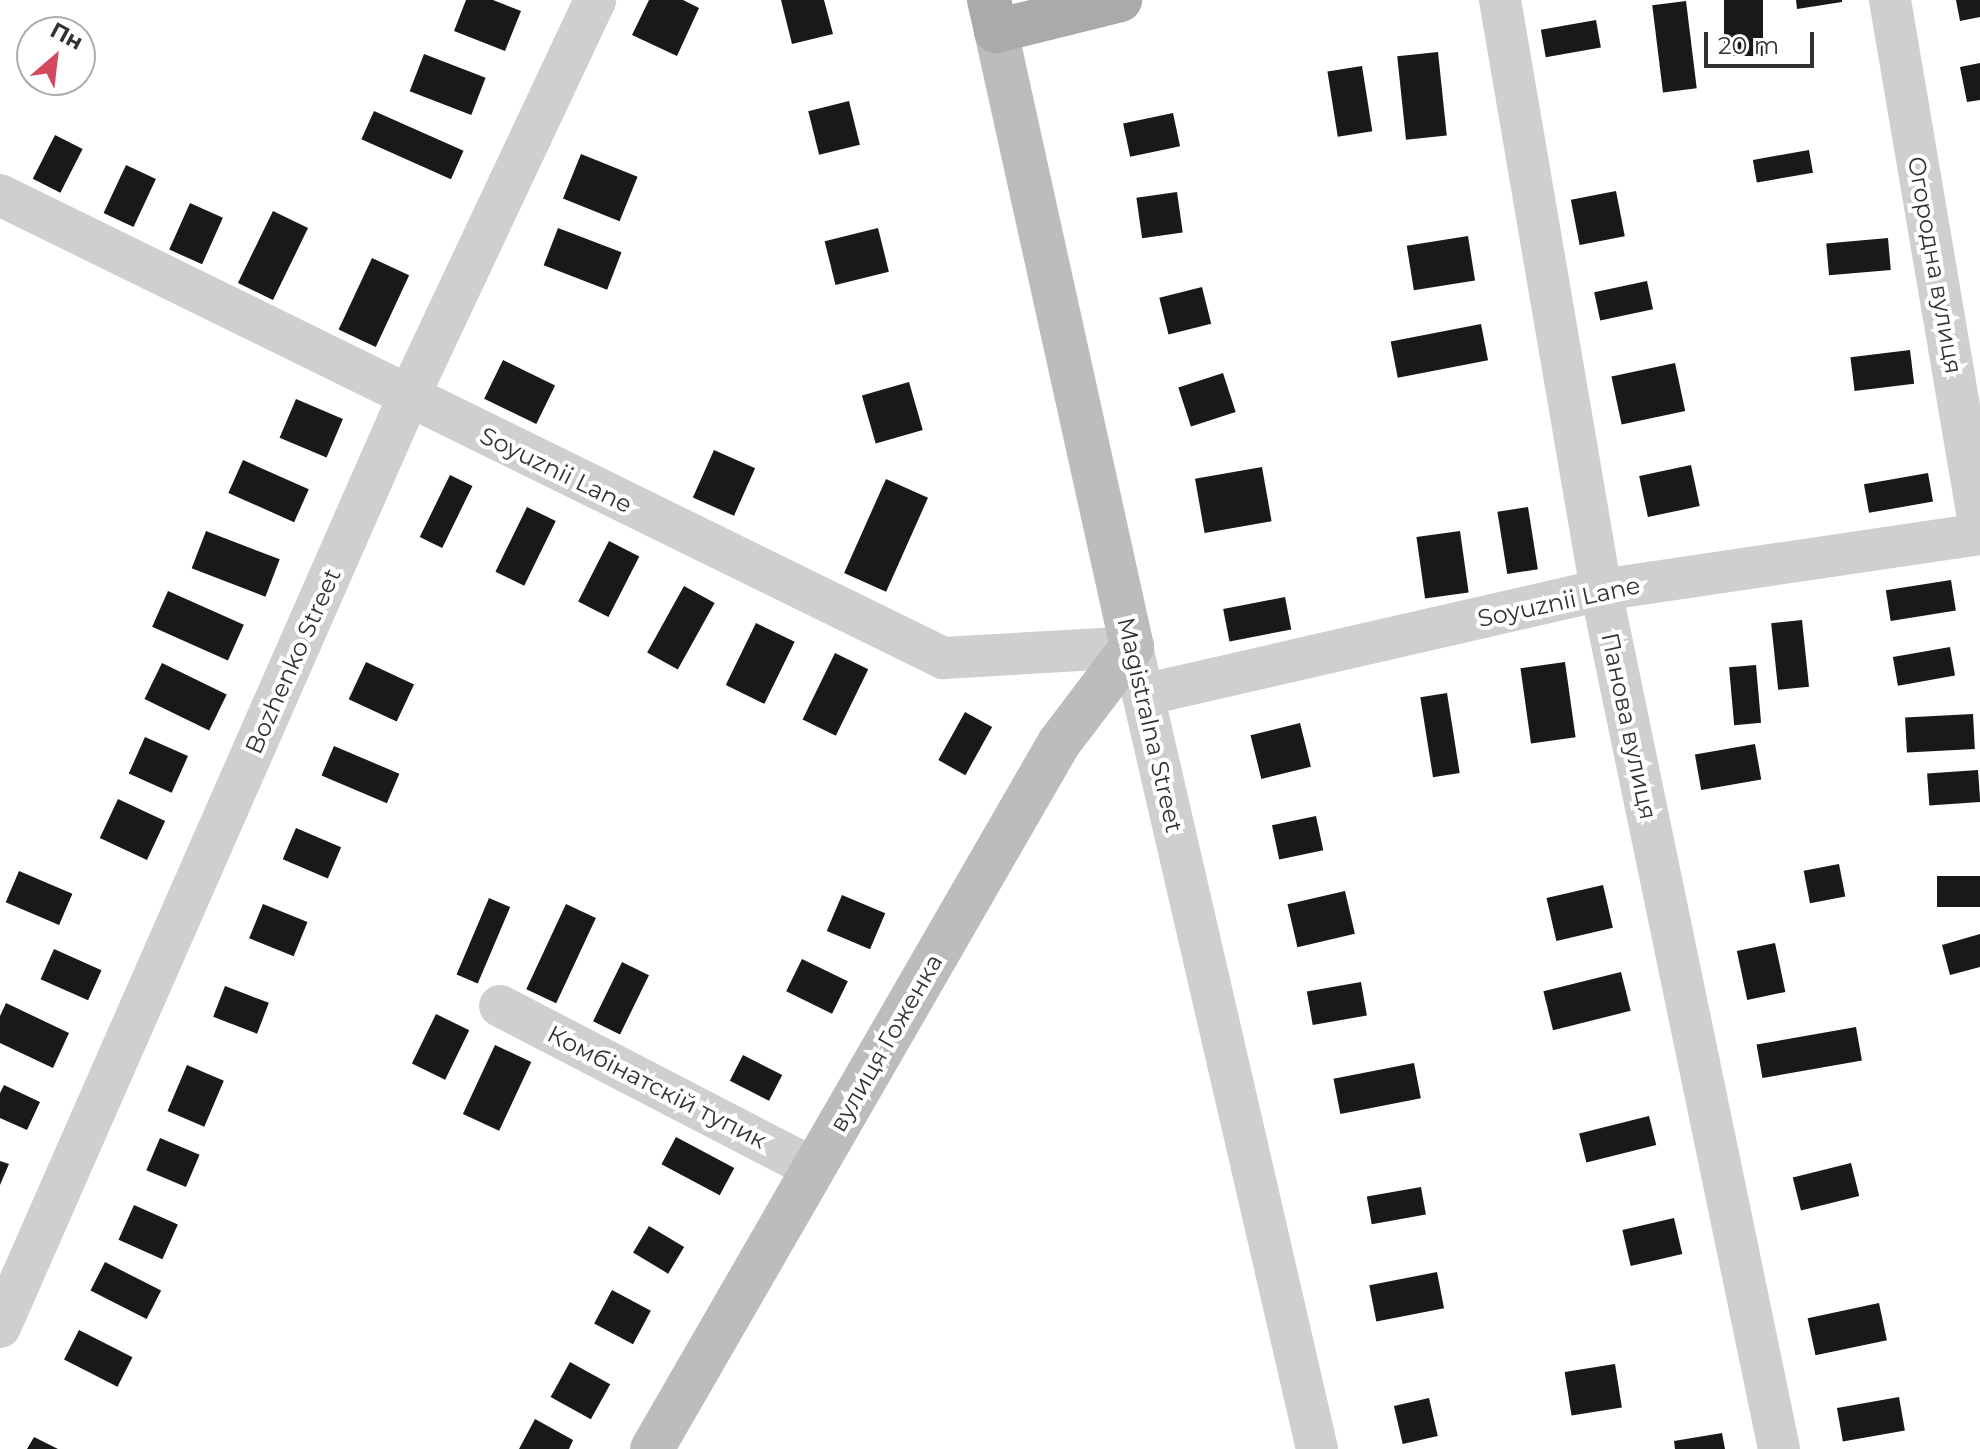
<!DOCTYPE html>
<html>
<head>
<meta charset="utf-8">
<style>
	body { margin:0 }
	#map { position:relative; width:1980px; height:1449px; overflow:hidden; background:#fff; font-family:Montserrat,sans-serif }
	div>[style] { position:absolute }
	.building>* { inset:0; background:#191919; transform-origin:0 0 }
	.street>* { height:42px; margin:-21px; padding:0 21px; transform-origin:21px; border-radius:21px; background:#cfcfcf }
	.secondary>* { height:44px; margin:-22px; padding:0 22px; transform-origin:22px; border-radius:22px; background:#bcbcbc }
	.primary>* { height:44px; margin:-22px; padding:0 22px; transform-origin:22px; border-radius:22px; background:#aaa }
	span { translate:-50% -50%; white-space:nowrap; text-align:center; line-height:1.15; -webkit-text-stroke:8px #fff; paint-order:stroke }
	.street-label { font-size:24px; color:#323232 }
	.north { position:absolute; left:16px; top:16px; width:80px; height:80px; box-sizing:border-box; background:#fff; border:2px solid #adadad; border-radius:50%; rotate:28deg; font-size:22px; font-weight:700; line-height:32px; text-align:center; color:#323232 }
	.north::after { content:''; display:block; margin:auto; width:28px; height:36px; background:#d3495f; clip-path:polygon(50% 0,100% 100%,50% 72%,0 100%) }
	.scale { position:absolute; left:1704px; top:32px; width:110px; height:36px; box-sizing:border-box; border:4px solid #323232; border-top:0; padding-left:10px; font-size:24px; line-height:28px; white-space:nowrap; color:#323232; -webkit-text-stroke:6px #fff; paint-order:stroke }
</style>
</head>
<body>
<div id="map">
	<div class="building">
		<i style="clip-path:polygon(466px 0,493px 0,521px 11px,505px 51px,454px 31px)"></i>
		<i style="clip-path:polygon(649px 0,683px 0,699px 8px,677px 56px,632px 35px)"></i>
		<i style="clip-path:polygon(781px 0,824px 0,833px 34px,792px 44px)"></i>
		<i style="left:1724px;top:0;width:39px;height:56px"></i>
		<i style="clip-path:polygon(1796px 0,1842px 0,1842px 2px,1797px 9px)"></i>
		<i style="clip-path:polygon(1956px 0,1980px 0,1980px 17px,1960px 21px)"></i>
		<i style="left:1686px;top:1px;width:88px;height:34px;rotate:83deg"></i>
		<i style="left:1596px;top:20px;width:28px;height:56px;rotate:80deg"></i>
		<i style="left:1438px;top:52px;width:84px;height:41px;rotate:84deg"></i>
		<i style="left:424px;top:54px;width:66px;height:40px;rotate:21deg"></i>
		<i style="clip-path:polygon(1980px 63px,1980px 100px,1967px 102px,1960px 67px)"></i>
		<i style="left:1362px;top:66px;width:66px;height:35px;rotate:81deg"></i>
		<i style="left:849px;top:101px;width:45px;height:42px;rotate:76deg"></i>
		<i style="left:374px;top:111px;width:98px;height:31px;rotate:24deg"></i>
		<i style="left:1173px;top:113px;width:34px;height:51px;rotate:78deg"></i>
		<i style="left:55px;top:135px;width:31px;height:49px;rotate:27deg"></i>
		<i style="left:1809px;top:150px;width:23px;height:57px;rotate:80deg"></i>
		<i style="left:581px;top:154px;width:61px;height:48px;rotate:22deg"></i>
		<i style="left:126px;top:165px;width:33px;height:53px;rotate:25deg"></i>
		<i style="left:1616px;top:191px;width:46px;height:46px;rotate:79deg"></i>
		<i style="left:1177px;top:192px;width:41px;height:41px;rotate:82deg"></i>
		<i style="left:190px;top:203px;width:36px;height:51px;rotate:24deg"></i>
		<i style="left:273px;top:211px;width:39px;height:80px;rotate:26deg"></i>
		<i style="left:558px;top:228px;width:68px;height:40px;rotate:21deg"></i>
		<i style="left:878px;top:228px;width:45px;height:55px;rotate:76deg"></i>
		<i style="left:1468px;top:236px;width:45px;height:62px;rotate:81deg"></i>
		<i style="left:1888px;top:238px;width:32px;height:62px;rotate:85deg"></i>
		<i style="left:372px;top:258px;width:41px;height:79px;rotate:25deg"></i>
		<i style="left:1647px;top:281px;width:29px;height:54px;rotate:78deg"></i>
		<i style="left:1202px;top:287px;width:38px;height:44px;rotate:76deg"></i>
		<i style="left:1481px;top:324px;width:37px;height:92px;rotate:79deg"></i>
		<i style="left:1910px;top:350px;width:34px;height:60px;rotate:83deg"></i>
		<i style="left:503px;top:360px;width:58px;height:43px;rotate:26deg"></i>
		<i style="left:1675px;top:363px;width:49px;height:65px;rotate:78deg"></i>
		<i style="left:1223px;top:373px;width:41px;height:47px;rotate:72deg"></i>
		<i style="left:909px;top:382px;width:50px;height:49px;rotate:74deg"></i>
		<i style="left:296px;top:399px;width:51px;height:42px;rotate:23deg"></i>
		<i style="left:714px;top:450px;width:45px;height:52px;rotate:24deg"></i>
		<i style="left:243px;top:460px;width:72px;height:36px;rotate:24deg"></i>
		<i style="left:1691px;top:465px;width:42px;height:53px;rotate:78deg"></i>
		<i style="left:1262px;top:467px;width:55px;height:68px;rotate:80deg"></i>
		<i style="left:1928px;top:473px;width:29px;height:65px;rotate:80deg"></i>
		<i style="left:450px;top:475px;width:25px;height:69px;rotate:26deg"></i>
		<i style="left:886px;top:479px;width:46px;height:103px;rotate:24deg"></i>
		<i style="left:527px;top:507px;width:32px;height:72px;rotate:26deg"></i>
		<i style="left:1528px;top:507px;width:63px;height:31px;rotate:81deg"></i>
		<i style="left:206px;top:531px;width:79px;height:40px;rotate:21deg"></i>
		<i style="left:1460px;top:531px;width:62px;height:44px;rotate:82deg"></i>
		<i style="left:609px;top:541px;width:34px;height:68px;rotate:27deg"></i>
		<i style="left:1951px;top:580px;width:31px;height:66px;rotate:81deg"></i>
		<i style="left:684px;top:586px;width:35px;height:76px;rotate:29deg"></i>
		<i style="left:168px;top:591px;width:83px;height:39px;rotate:24deg"></i>
		<i style="left:1285px;top:597px;width:33px;height:63px;rotate:79deg"></i>
		<i style="left:1802px;top:620px;width:67px;height:31px;rotate:84deg"></i>
		<i style="left:756px;top:623px;width:43px;height:69px;rotate:26deg"></i>
		<i style="left:1950px;top:647px;width:29px;height:58px;rotate:80deg"></i>
		<i style="left:835px;top:653px;width:37px;height:74px;rotate:26deg"></i>
		<i style="left:366px;top:662px;width:53px;height:41px;rotate:25deg"></i>
		<i style="left:1565px;top:662px;width:76px;height:45px;rotate:82deg"></i>
		<i style="left:162px;top:663px;width:72px;height:40px;rotate:26deg"></i>
		<i style="left:1756px;top:665px;width:58px;height:27px;rotate:85deg"></i>
		<i style="left:1447px;top:693px;width:81px;height:27px;rotate:81deg"></i>
		<i style="left:965px;top:712px;width:31px;height:55px;rotate:29deg"></i>
		<i style="left:1973px;top:714px;width:35px;height:68px;rotate:87deg"></i>
		<i style="left:1300px;top:723px;width:45px;height:51px;rotate:76deg"></i>
		<i style="left:145px;top:737px;width:47px;height:40px;rotate:24deg"></i>
		<i style="left:1755px;top:744px;width:36px;height:61px;rotate:80deg"></i>
		<i style="left:334px;top:746px;width:71px;height:32px;rotate:23deg"></i>
		<i style="left:1978px;top:770px;width:32px;height:51px;rotate:86deg"></i>
		<i style="left:118px;top:799px;width:52px;height:43px;rotate:25deg"></i>
		<i style="left:1316px;top:816px;width:35px;height:45px;rotate:78deg"></i>
		<i style="left:296px;top:828px;width:49px;height:34px;rotate:23deg"></i>
		<i style="left:1839px;top:864px;width:33px;height:36px;rotate:79deg"></i>
		<i style="left:19px;top:871px;width:58px;height:34px;rotate:23deg"></i>
		<i style="left:1980px;top:876px;width:31px;height:43px;rotate:90deg"></i>
		<i style="left:1603px;top:885px;width:44px;height:58px;rotate:77deg"></i>
		<i style="left:1345px;top:891px;width:44px;height:59px;rotate:77deg"></i>
		<i style="left:842px;top:895px;width:47px;height:39px;rotate:23deg"></i>
		<i style="left:489px;top:898px;width:23px;height:83px;rotate:23deg"></i>
		<i style="left:263px;top:904px;width:48px;height:37px;rotate:22deg"></i>
		<i style="left:566px;top:904px;width:33px;height:94px;rotate:25deg"></i>
		<i style="clip-path:polygon(1980px 934px,1980px 967px,1950px 975px,1942px 945px)"></i>
		<i style="left:1775px;top:943px;width:50px;height:39px;rotate:78deg"></i>
		<i style="left:54px;top:949px;width:52px;height:33px;rotate:24deg"></i>
		<i style="left:802px;top:959px;width:51px;height:36px;rotate:26deg"></i>
		<i style="left:622px;top:962px;width:30px;height:66px;rotate:26deg"></i>
		<i style="left:1621px;top:972px;width:40px;height:80px;rotate:76deg"></i>
		<i style="left:1361px;top:982px;width:34px;height:55px;rotate:80deg"></i>
		<i style="left:225px;top:986px;width:47px;height:33px;rotate:21deg"></i>
		<i style="clip-path:polygon(6px 1003px,69px 1033px,53px 1068px,0 1043px,0 1016px)"></i>
		<i style="left:436px;top:1014px;width:37px;height:55px;rotate:26deg"></i>
		<i style="left:1856px;top:1027px;width:34px;height:101px;rotate:80deg"></i>
		<i style="left:495px;top:1045px;width:40px;height:76px;rotate:25deg"></i>
		<i style="left:743px;top:1055px;width:44px;height:29px;rotate:27deg"></i>
		<i style="left:1414px;top:1063px;width:36px;height:82px;rotate:79deg"></i>
		<i style="left:187px;top:1065px;width:40px;height:50px;rotate:23deg"></i>
		<i style="clip-path:polygon(4px 1085px,40px 1102px,27px 1130px,0 1118px,0 1093px)"></i>
		<i style="left:1649px;top:1116px;width:30px;height:72px;rotate:76deg"></i>
		<i style="left:676px;top:1137px;width:66px;height:31px;rotate:28deg"></i>
		<i style="left:160px;top:1138px;width:43px;height:35px;rotate:23deg"></i>
		<i style="clip-path:polygon(0 1161px,9px 1164px,0 1185px)"></i>
		<i style="left:1851px;top:1163px;width:34px;height:60px;rotate:76deg"></i>
		<i style="left:1421px;top:1187px;width:28px;height:55px;rotate:80deg"></i>
		<i style="left:134px;top:1205px;width:48px;height:38px;rotate:24deg"></i>
		<i style="left:1674px;top:1218px;width:37px;height:53px;rotate:77deg"></i>
		<i style="left:649px;top:1226px;width:41px;height:31px;rotate:31deg"></i>
		<i style="left:105px;top:1262px;width:63px;height:32px;rotate:27deg"></i>
		<i style="left:1437px;top:1272px;width:37px;height:69px;rotate:79deg"></i>
		<i style="left:612px;top:1290px;width:44px;height:38px;rotate:28deg"></i>
		<i style="left:1879px;top:1303px;width:38px;height:73px;rotate:78deg"></i>
		<i style="left:79px;top:1330px;width:60px;height:33px;rotate:27deg"></i>
		<i style="left:570px;top:1362px;width:46px;height:40px;rotate:29deg"></i>
		<i style="left:1615px;top:1364px;width:44px;height:51px;rotate:81deg"></i>
		<i style="left:1899px;top:1397px;width:34px;height:63px;rotate:80deg"></i>
		<i style="left:1429px;top:1398px;width:39px;height:36px;rotate:77deg"></i>
		<i style="clip-path:polygon(535px 1419px,573px 1440px,569px 1449px,519px 1449px)"></i>
		<i style="clip-path:polygon(1722px 1433px,1725px 1449px,1675px 1449px,1674px 1441px)"></i>
		<i style="clip-path:polygon(34px 1437px,58px 1449px,27px 1449px)"></i>
	</div>
	<div class="street">
		<i style="left:1500px;top:0;width:599px;rotate:80.29deg"></i>
		<i style="left:1601px;top:590px;width:877px;rotate:78.29deg"></i>
		<i style="left:1890px;top:0;width:538px;rotate:80.36deg"></i>
		<i style="left:0;top:195px;width:1051px;rotate:26.15deg"></i>
		<i style="left:943px;top:658px;width:189px;rotate:-3.3deg"></i>
		<i style="left:1132px;top:647px;width:823px;rotate:77.01deg"></i>
		<i style="left:1143px;top:695px;width:470px;rotate:-12.9deg"></i>
		<i style="left:1601px;top:590px;width:383px;rotate:-8.4deg"></i>
		<i style="left:500px;top:1006px;width:354px;rotate:27.4deg"></i>
		<i style="left:0;top:1327px;width:1015px;rotate:-66.29deg"></i>
		<i style="left:408px;top:398px;width:440px;rotate:-64.8deg"></i>
	</div>
	<div class="secondary">
		<i style="left:652px;top:1449px;width:815px;rotate:-60.04deg"></i>
		<i style="left:1059px;top:743px;width:121px;rotate:-52.8deg"></i>
		<i style="left:1132px;top:647px;width:631px;rotate:-102.45deg"></i>
	</div>
	<div class="primary">
		<i style="left:989px;top:0;width:32px;rotate:77deg"></i>
		<i style="left:996px;top:31px;width:128px;rotate:-14deg"></i>
	</div>
	<div class="street-label">
		<span style="left:1935px;top:265px;rotate:80deg">Огородна вулиця</span>
		<span style="left:556px;top:470px;rotate:26deg">Soyuznii Lane</span>
		<span style="left:1559px;top:602px;rotate:-12deg">Soyuznii Lane</span>
		<span style="left:293px;top:661px;rotate:-66deg">Bozhenko Street</span>
		<span style="left:1150px;top:725px;rotate:77deg">Magistralna Street</span>
		<span style="left:1629px;top:726px;rotate:78deg">Панова вулиця</span>
		<span style="left:886px;top:1043px;rotate:-60deg">вулиця Гоженка</span>
		<span style="left:657px;top:1087px;rotate:27deg">Комбінатскій тупик</span>
	</div>
	<div class="north">Пн</div>
	<div class="scale">20 m</div>
</div>
</body>
</html>
